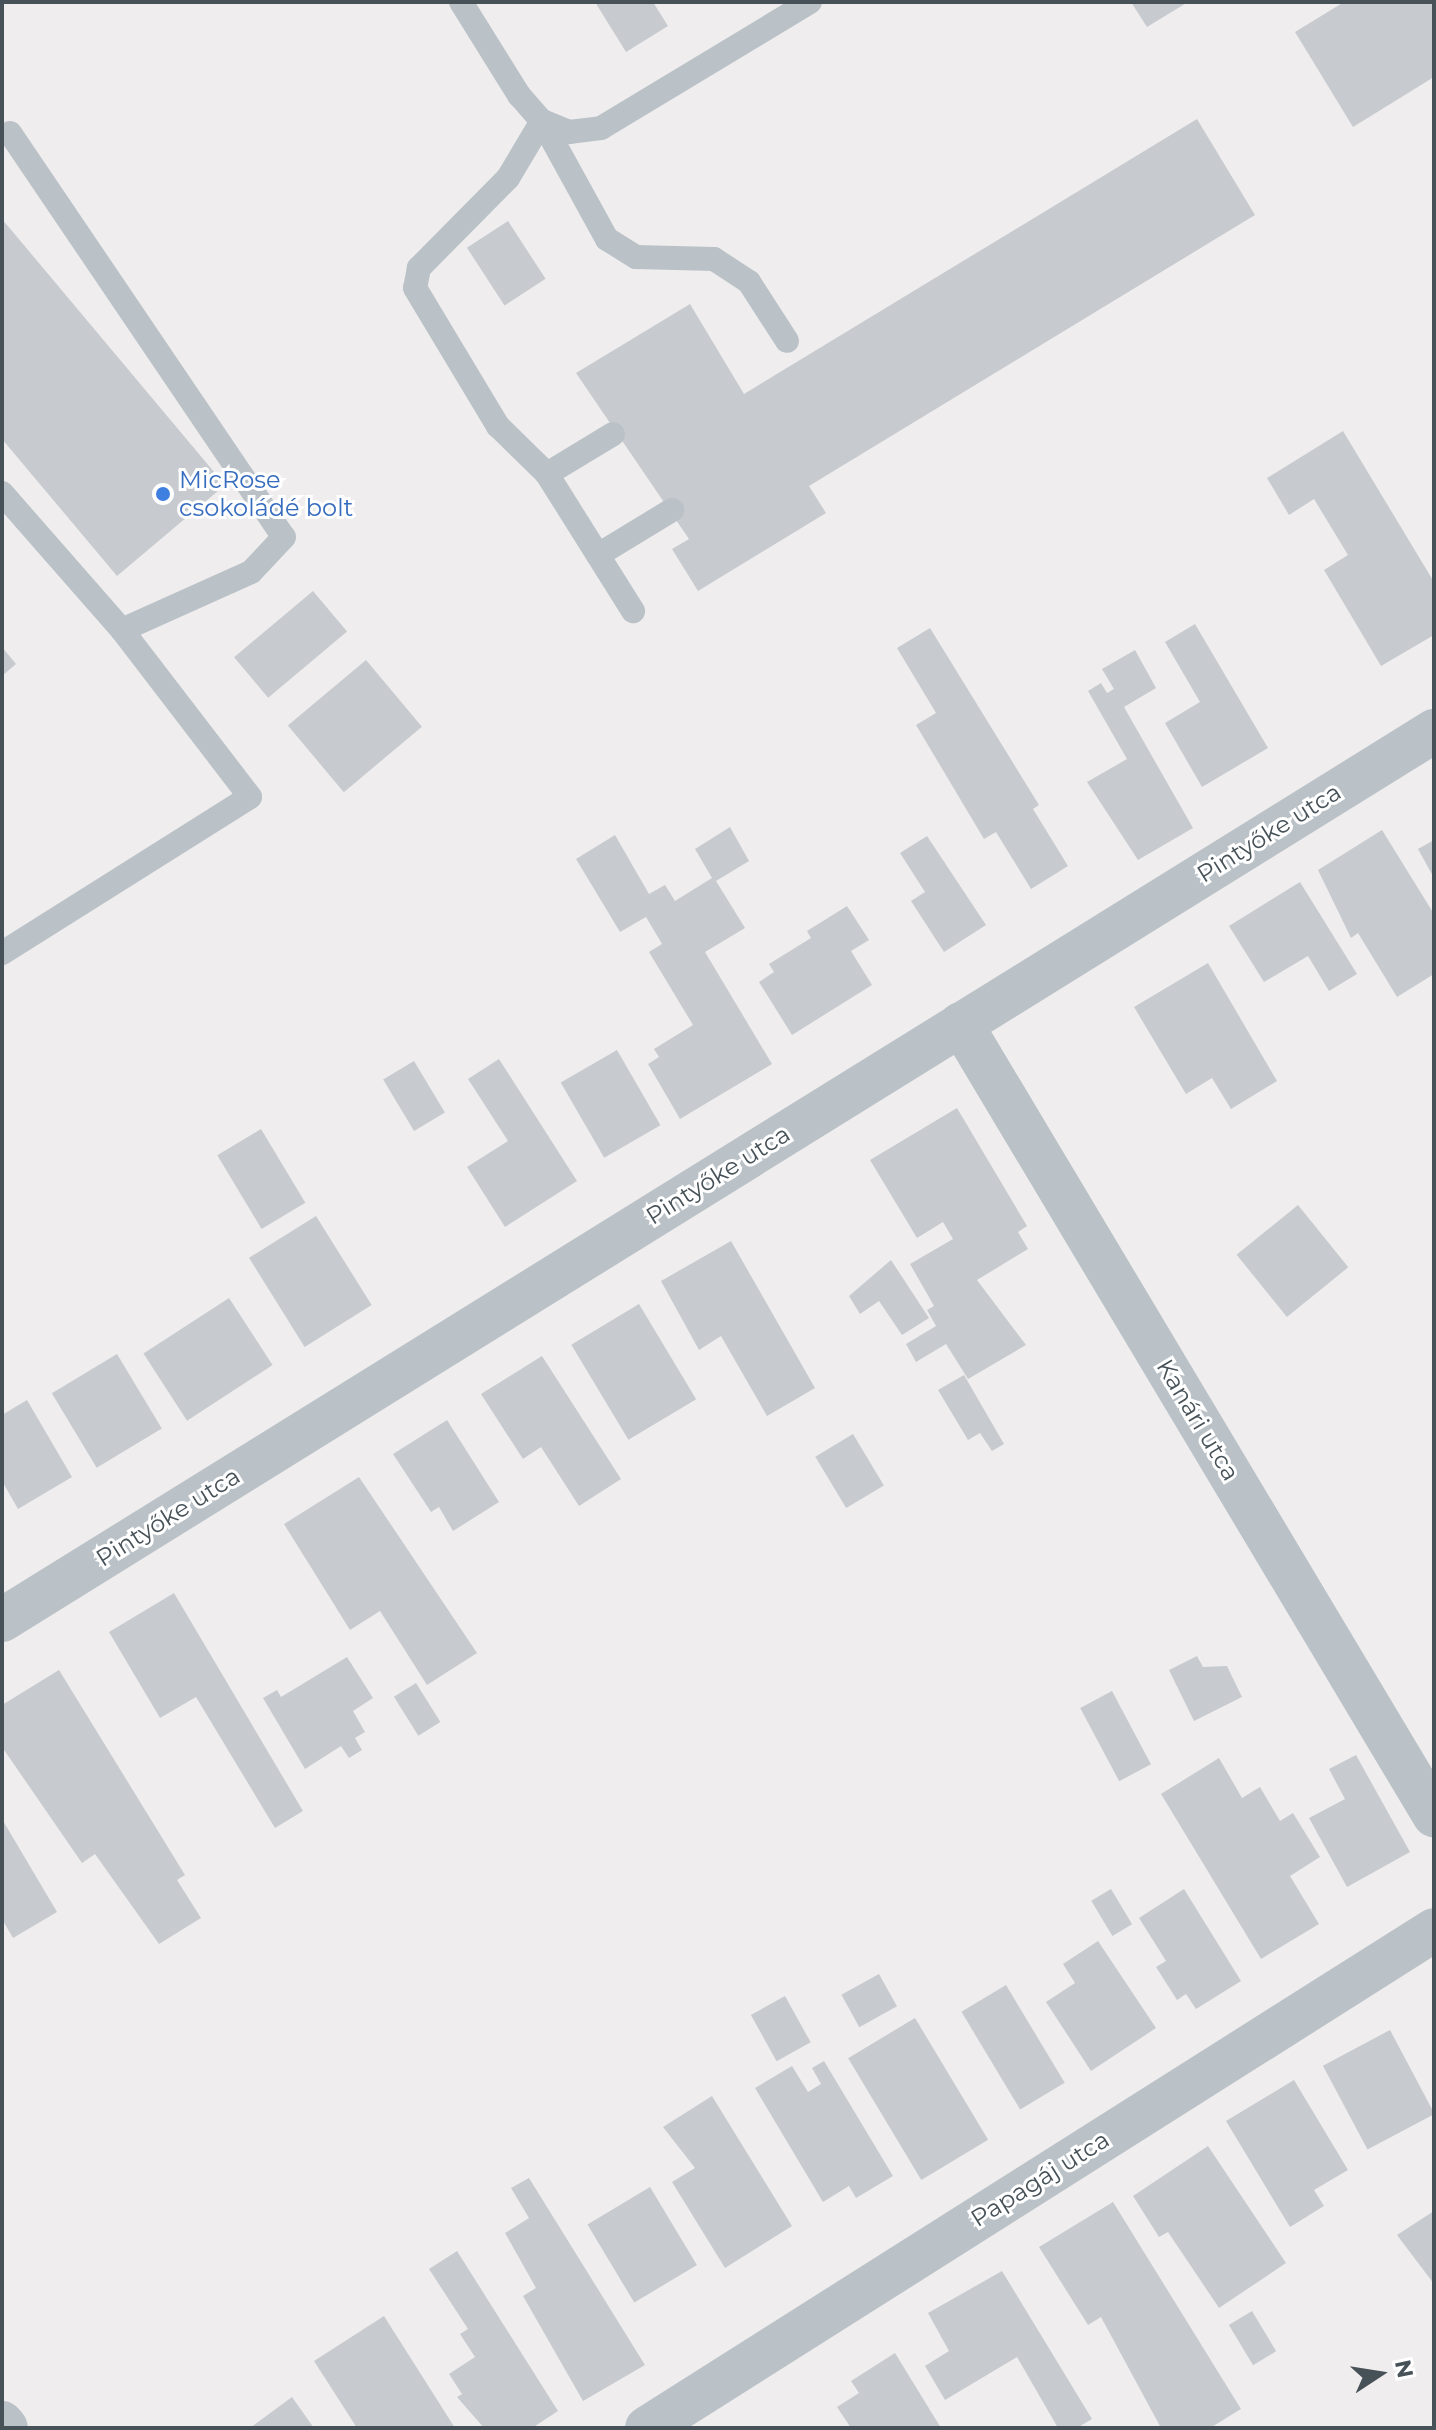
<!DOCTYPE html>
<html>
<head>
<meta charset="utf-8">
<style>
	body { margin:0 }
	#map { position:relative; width:1436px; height:2430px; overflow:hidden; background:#efeded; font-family:Montserrat,sans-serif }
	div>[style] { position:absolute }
	.building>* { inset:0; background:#c7cbcf; transform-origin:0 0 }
	.lane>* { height:24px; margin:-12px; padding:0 12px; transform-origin:12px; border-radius:12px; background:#bac2c8 }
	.street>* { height:44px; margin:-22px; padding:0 22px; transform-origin:22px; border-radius:22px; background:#bac2c8 }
	.dots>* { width:22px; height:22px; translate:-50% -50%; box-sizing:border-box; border:4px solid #fff; border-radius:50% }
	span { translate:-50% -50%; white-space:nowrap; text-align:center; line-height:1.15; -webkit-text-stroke:6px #fff; paint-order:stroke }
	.shop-label { font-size:24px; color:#366cbe }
	.left { translate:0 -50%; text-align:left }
	.street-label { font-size:24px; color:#475258 }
	.frame { position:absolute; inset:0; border:4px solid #475258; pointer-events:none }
	.north { position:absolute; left:1340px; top:2334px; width:80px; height:80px; -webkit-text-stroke:6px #fff; paint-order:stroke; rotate:78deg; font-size:22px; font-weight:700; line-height:32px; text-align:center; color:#475258 }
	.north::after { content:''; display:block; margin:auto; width:28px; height:36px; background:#475258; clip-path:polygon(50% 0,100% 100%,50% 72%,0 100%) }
</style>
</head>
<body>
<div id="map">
	<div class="building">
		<i style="clip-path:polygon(595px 2px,653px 2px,668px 26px,626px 52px)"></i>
		<i style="clip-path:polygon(1131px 2px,1188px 2px,1147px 27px)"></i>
		<i style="clip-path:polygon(1344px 2px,1434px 2px,1434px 77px,1353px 127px,1295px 32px)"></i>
		<i style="clip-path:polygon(1197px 119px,1255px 215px,809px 486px,826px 513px,698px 591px,672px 549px,689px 539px,576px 373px,690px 304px,744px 394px)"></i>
		<i style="clip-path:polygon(2px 219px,225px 485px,117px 576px,2px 439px)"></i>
		<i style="left:508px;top:221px;width:69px;height:49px;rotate:57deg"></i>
		<i style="clip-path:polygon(1343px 431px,1434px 582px,1434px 635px,1381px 666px,1324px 570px,1348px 555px,1314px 499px,1289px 515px,1267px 478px)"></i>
		<i style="left:313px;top:591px;width:53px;height:103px;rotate:50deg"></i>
		<i style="clip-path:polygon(1195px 624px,1268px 748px,1202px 787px,1165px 723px,1200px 702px,1165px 642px)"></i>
		<i style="clip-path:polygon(930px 628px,1039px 805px,1033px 809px,1068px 866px,1031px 889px,996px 832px,984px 839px,916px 725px,936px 713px,897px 648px)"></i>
		<i style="clip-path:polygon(2px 647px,16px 664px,2px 676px)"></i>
		<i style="clip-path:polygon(1135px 650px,1156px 688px,1124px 707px,1193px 828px,1138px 860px,1087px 782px,1127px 759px,1088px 691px,1101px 683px,1107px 693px,1114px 689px,1102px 669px)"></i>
		<i style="left:366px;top:660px;width:87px;height:102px;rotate:50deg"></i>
		<i style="clip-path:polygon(730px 827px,749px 861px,716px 881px,745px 928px,705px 952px,772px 1064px,680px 1119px,648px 1064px,659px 1057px,654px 1049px,693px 1025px,649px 952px,662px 944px,646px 917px,620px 932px,576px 859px,615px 835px,649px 894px,665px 885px,675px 901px,712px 878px,695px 849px)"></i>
		<i style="clip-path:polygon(1382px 830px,1434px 914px,1434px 974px,1397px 997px,1358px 933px,1351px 938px,1318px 870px)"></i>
		<i style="clip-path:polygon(927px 836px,986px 925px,944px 952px,911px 901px,925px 892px,900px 853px)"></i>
		<i style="clip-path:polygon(1434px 840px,1434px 878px,1418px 849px)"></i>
		<i style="clip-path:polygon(1300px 882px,1357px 974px,1329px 991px,1308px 956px,1264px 982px,1229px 926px)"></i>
		<i style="clip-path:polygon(847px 906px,869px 940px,851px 951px,872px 985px,792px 1035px,759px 982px,774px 972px,769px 964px,811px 938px,807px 931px)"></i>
		<i style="clip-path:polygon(1208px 963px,1277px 1081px,1231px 1109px,1212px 1078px,1186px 1094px,1134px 1007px)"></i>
		<i style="left:617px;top:1050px;width:87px;height:65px;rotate:60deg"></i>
		<i style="clip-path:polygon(499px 1059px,577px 1181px,505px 1227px,467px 1167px,508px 1141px,468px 1079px)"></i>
		<i style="left:414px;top:1061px;width:60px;height:36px;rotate:59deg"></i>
		<i style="clip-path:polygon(957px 1108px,1027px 1226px,1018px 1232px,1028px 1249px,977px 1280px,1026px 1345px,968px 1379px,946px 1344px,916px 1362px,906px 1344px,936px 1326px,927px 1310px,934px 1306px,910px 1264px,953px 1239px,943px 1222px,917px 1238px,870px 1160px)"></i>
		<i style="left:261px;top:1129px;width:86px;height:51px;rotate:59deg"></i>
		<i style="left:1298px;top:1205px;width:80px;height:79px;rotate:51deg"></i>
		<i style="left:316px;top:1216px;width:105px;height:79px;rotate:58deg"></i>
		<i style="clip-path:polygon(731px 1241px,815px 1388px,767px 1416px,721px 1336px,699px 1350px,661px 1281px)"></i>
		<i style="clip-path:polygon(891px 1260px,929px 1318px,902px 1335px,879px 1301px,860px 1314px,849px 1296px)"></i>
		<i style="left:229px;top:1298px;width:80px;height:102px;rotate:57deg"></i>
		<i style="left:639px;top:1304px;width:111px;height:79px;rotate:59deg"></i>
		<i style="left:117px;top:1354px;width:87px;height:76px;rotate:59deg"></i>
		<i style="clip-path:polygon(542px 1356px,621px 1479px,579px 1506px,541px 1447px,523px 1459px,481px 1394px)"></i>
		<i style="clip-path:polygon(964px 1375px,1004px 1444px,992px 1451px,980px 1433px,968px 1440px,938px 1390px)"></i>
		<i style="clip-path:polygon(27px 1400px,72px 1477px,18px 1509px,2px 1481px,2px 1415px)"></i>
		<i style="clip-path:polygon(447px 1420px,499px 1502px,453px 1531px,439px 1507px,431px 1512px,393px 1454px)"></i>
		<i style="left:853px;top:1434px;width:60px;height:44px;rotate:59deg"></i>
		<i style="clip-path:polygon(359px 1477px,477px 1653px,427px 1685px,380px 1611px,350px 1630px,284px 1524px)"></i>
		<i style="clip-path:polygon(174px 1593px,303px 1811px,275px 1828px,196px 1697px,160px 1718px,109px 1632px)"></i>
		<i style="clip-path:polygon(1197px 1656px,1203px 1667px,1227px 1666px,1242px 1697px,1194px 1721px,1169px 1670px)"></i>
		<i style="clip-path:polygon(347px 1657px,373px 1698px,353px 1711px,365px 1732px,355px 1738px,362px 1750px,349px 1758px,341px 1746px,305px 1769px,263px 1698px,277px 1690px,281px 1697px)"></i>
		<i style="clip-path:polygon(59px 1670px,185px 1875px,177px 1880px,201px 1918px,159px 1944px,95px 1854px,82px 1863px,2px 1747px,2px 1705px)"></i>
		<i style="left:416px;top:1683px;width:46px;height:26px;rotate:58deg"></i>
		<i style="left:1112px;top:1691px;width:83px;height:36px;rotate:62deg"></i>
		<i style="clip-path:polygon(1356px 1755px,1410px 1852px,1347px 1887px,1309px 1818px,1345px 1799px,1329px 1769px)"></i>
		<i style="clip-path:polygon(1219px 1758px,1242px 1798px,1260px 1787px,1280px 1821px,1293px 1813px,1320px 1857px,1290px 1876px,1319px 1924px,1261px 1959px,1161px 1794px)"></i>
		<i style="clip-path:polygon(2px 1819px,57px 1912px,13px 1938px,2px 1919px)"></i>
		<i style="left:1111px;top:1889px;width:41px;height:23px;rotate:59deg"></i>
		<i style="clip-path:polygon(1184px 1889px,1241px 1981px,1196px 2009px,1186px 1994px,1177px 2000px,1156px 1967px,1166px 1961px,1139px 1918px)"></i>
		<i style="clip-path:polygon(1098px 1941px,1156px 2028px,1091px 2071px,1046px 2002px,1075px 1983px,1063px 1964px)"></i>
		<i style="left:879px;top:1974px;width:37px;height:43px;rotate:61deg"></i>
		<i style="left:1006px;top:1985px;width:114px;height:52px;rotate:59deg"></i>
		<i style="left:785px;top:1996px;width:53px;height:39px;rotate:61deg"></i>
		<i style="left:915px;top:2018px;width:142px;height:78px;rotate:59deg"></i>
		<i style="left:1390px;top:2030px;width:95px;height:76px;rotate:62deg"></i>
		<i style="clip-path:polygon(824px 2061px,893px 2176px,856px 2198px,849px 2186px,823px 2202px,755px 2088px,792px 2066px,808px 2092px,821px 2084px,812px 2068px)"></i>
		<i style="clip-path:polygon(1294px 2080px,1348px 2170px,1314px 2190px,1324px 2206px,1290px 2227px,1226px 2121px)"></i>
		<i style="clip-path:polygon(712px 2096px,792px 2226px,725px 2268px,672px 2182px,695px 2168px,663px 2127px)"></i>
		<i style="clip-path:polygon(1208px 2146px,1286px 2263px,1219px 2308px,1168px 2232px,1159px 2237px,1133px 2196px)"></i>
		<i style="clip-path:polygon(529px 2178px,645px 2365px,583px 2401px,523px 2296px,536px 2288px,505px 2233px,529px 2218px,511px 2188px)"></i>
		<i style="left:650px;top:2187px;width:91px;height:73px;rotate:59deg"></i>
		<i style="clip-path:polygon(1113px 2202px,1241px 2409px,1210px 2428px,1161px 2428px,1101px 2317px,1088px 2325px,1039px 2247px)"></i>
		<i style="clip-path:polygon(1434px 2211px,1434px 2284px,1397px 2235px)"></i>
		<i style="clip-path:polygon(457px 2251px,558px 2411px,532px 2428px,484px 2428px,457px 2397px,462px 2394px,449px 2374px,475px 2357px,460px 2334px,468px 2329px,429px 2269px)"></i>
		<i style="clip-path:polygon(1002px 2271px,1092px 2419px,1077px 2428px,1058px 2428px,1017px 2357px,945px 2400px,925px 2366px,949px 2351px,928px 2313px)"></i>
		<i style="left:1252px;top:2311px;width:47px;height:27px;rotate:59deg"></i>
		<i style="clip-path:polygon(384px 2316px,455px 2428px,357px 2428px,314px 2361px)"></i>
		<i style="clip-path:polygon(895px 2353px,941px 2428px,851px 2428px,837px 2407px,859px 2393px,851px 2381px)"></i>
		<i style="clip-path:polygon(292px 2397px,314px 2428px,250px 2428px)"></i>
	</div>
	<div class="lane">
		<i style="left:461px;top:2px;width:110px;rotate:58.1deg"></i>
		<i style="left:519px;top:95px;width:35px;rotate:49deg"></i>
		<i style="left:542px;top:121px;width:29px;rotate:22deg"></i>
		<i style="left:569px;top:132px;width:32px;rotate:-7deg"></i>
		<i style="left:601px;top:128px;width:244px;rotate:-31.1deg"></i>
		<i style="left:542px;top:121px;width:66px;rotate:120.8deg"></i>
		<i style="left:508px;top:178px;width:127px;rotate:134.7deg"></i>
		<i style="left:419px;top:268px;width:20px;rotate:101deg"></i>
		<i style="left:415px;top:288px;width:161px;rotate:59deg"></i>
		<i style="left:498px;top:426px;width:69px;rotate:44.4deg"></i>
		<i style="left:547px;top:474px;width:162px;rotate:57.9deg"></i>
		<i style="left:542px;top:121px;width:135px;rotate:61.2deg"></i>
		<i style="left:607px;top:239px;width:34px;rotate:32deg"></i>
		<i style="left:636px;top:257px;width:78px;rotate:1.5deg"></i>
		<i style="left:714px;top:259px;width:42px;rotate:33.3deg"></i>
		<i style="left:749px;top:282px;width:70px;rotate:57.2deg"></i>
		<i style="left:10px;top:133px;width:488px;rotate:55.9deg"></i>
		<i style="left:284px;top:537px;width:48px;rotate:133.3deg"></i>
		<i style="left:251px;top:572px;width:141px;rotate:155.8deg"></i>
		<i style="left:547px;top:474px;width:77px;rotate:-31.2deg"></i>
		<i style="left:2px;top:493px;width:182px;rotate:48.8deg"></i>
		<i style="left:122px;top:630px;width:210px;rotate:52.5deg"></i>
		<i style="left:250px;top:797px;width:293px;rotate:147.8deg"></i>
		<i style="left:598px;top:555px;width:87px;rotate:-31.3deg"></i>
	</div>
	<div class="street">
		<i style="left:961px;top:1024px;width:922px;rotate:59.12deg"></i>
		<i style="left:2px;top:1620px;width:1686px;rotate:-31.83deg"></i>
		<i style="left:2px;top:2423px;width:6px;rotate:51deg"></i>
		<i style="left:647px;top:2428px;width:931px;rotate:-32.32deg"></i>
	</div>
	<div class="dots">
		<i style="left:163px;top:494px;background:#3f7fe0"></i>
	</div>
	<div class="shop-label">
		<span class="left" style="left:179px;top:494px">MicRose<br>csokoládé bolt</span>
	</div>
	<div class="street-label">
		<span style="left:1269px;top:833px;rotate:-32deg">Pintyőke utca</span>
		<span style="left:718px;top:1175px;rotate:-32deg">Pintyőke utca</span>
		<span style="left:1198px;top:1420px;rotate:59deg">Kanári utca</span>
		<span style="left:168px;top:1517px;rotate:-32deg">Pintyőke utca</span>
		<span style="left:1040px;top:2179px;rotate:-32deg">Papagáj utca</span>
	</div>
	<div class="frame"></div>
	<div class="north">N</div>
</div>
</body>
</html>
